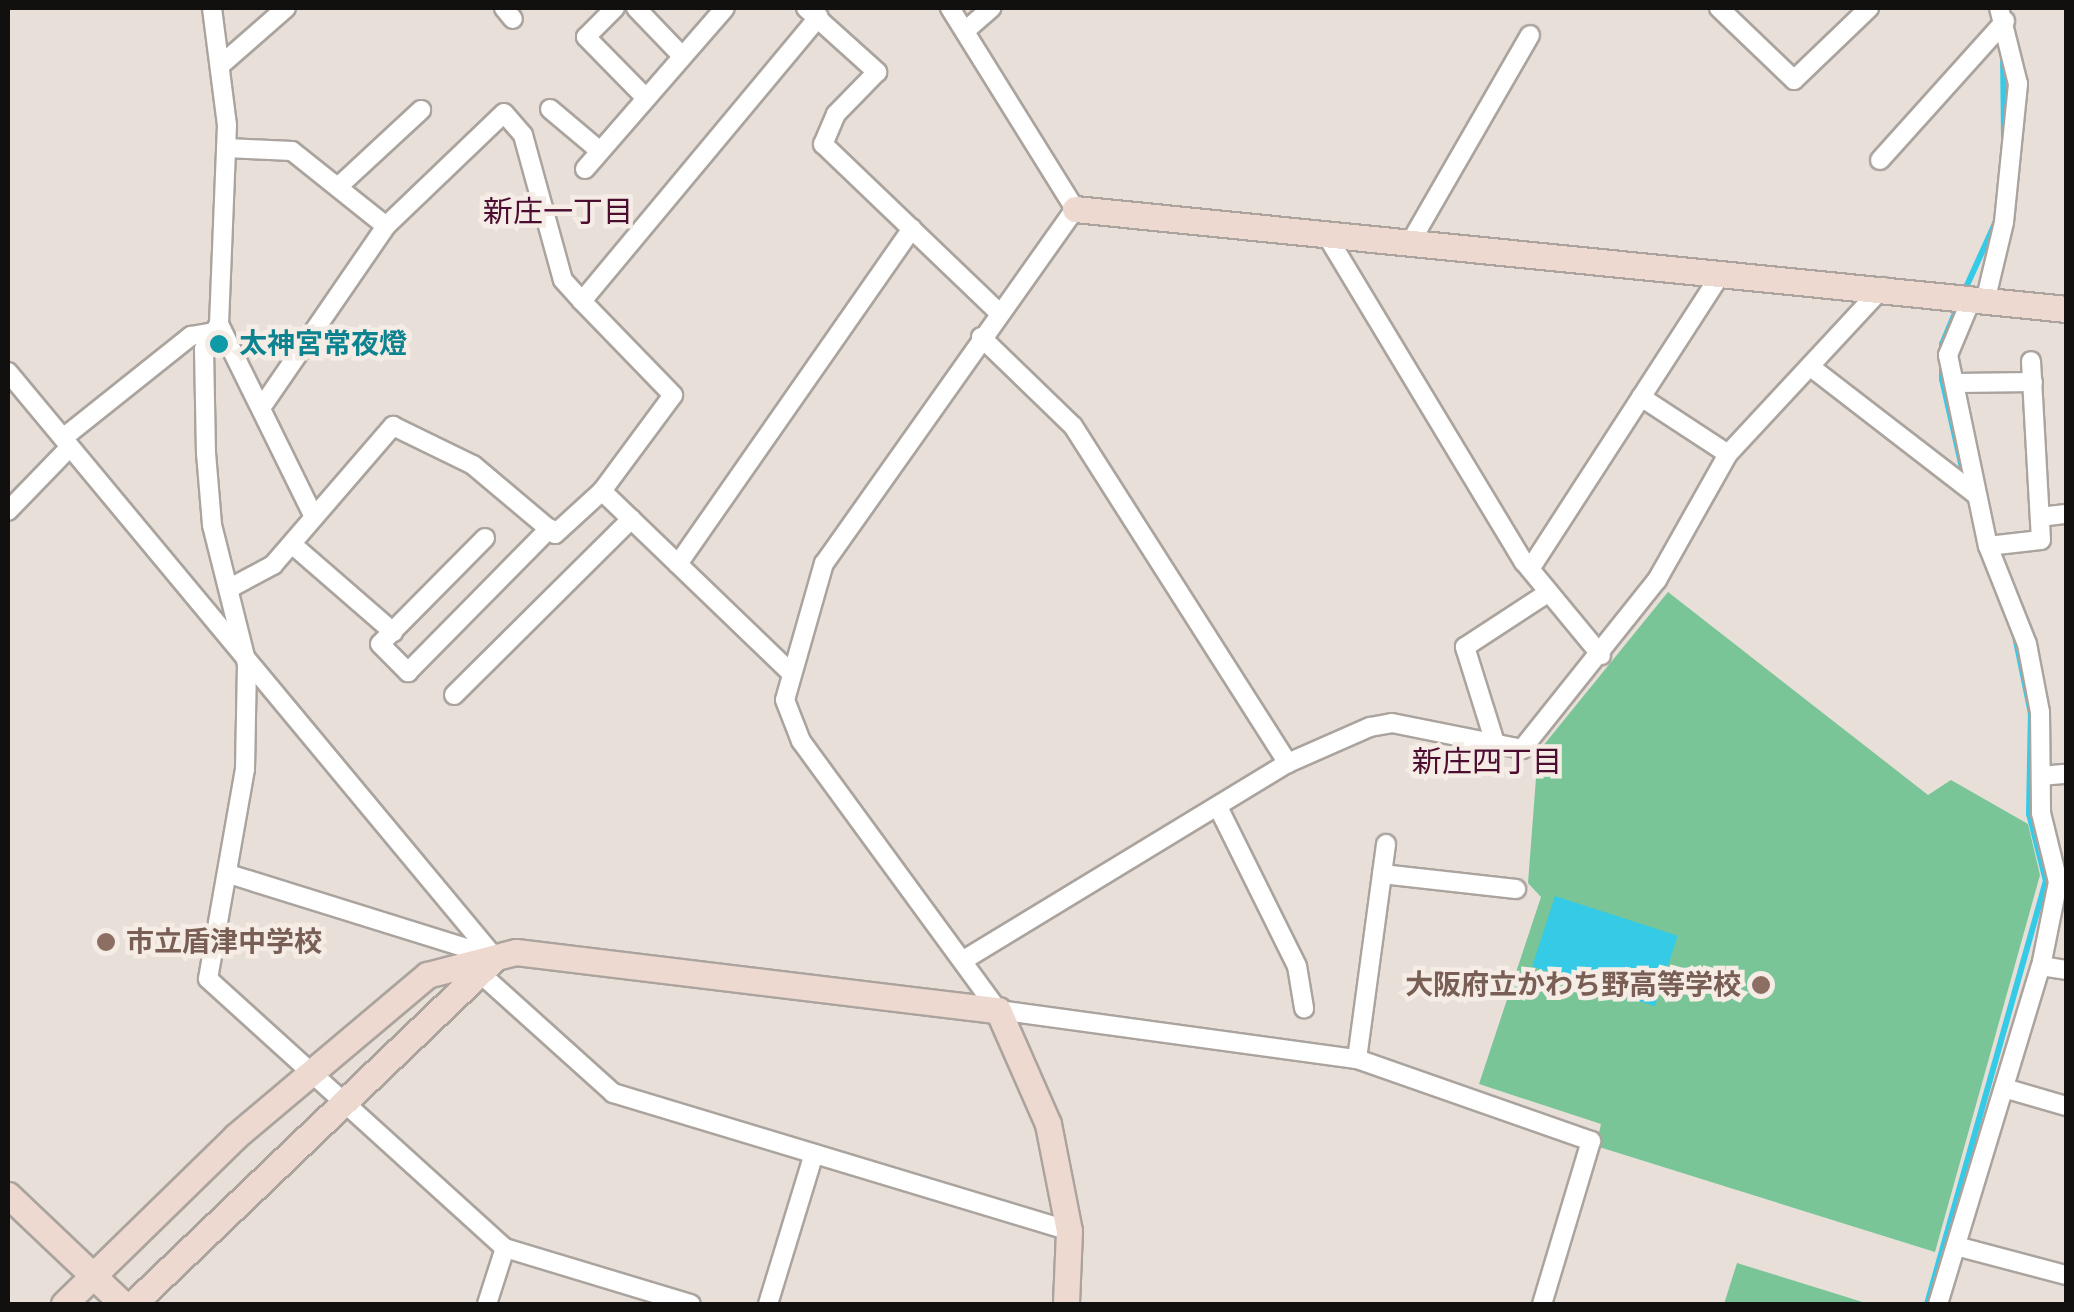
<!DOCTYPE html>
<html>
<head>
<meta charset="utf-8">
<style>
	body { margin:0 }
	#map { position:relative; width:2074px; height:1312px; overflow:hidden; background:#e7dfd8; font-family:"Nunito Sans","Noto Sans JP",sans-serif }
	div>[style] { position:absolute }
	.green>* { inset:0; background:#79c598 }
	.water>* { inset:0; background:#35cbe7; transform-origin:0 0 }
	.stream>* { height:6px; margin:-3px; padding:0 3px; transform-origin:3px; border-radius:3px; background:#35cbe7 }
	.roads { filter:drop-shadow(2px 0 #aba49e) drop-shadow(-2px 0 #aba49e) drop-shadow(0 2px #aba49e) drop-shadow(0 -2px #aba49e) }
	.street>* { height:18px; margin:-9px; padding:0 9px; transform-origin:9px; border-radius:9px; background:#fff }
	.secondary>* { height:25px; margin:-12.5px; padding:0 12.5px; transform-origin:12.5px; border-radius:12.5px; background:#edd9d0 }
	.dots>* { width:28px; height:28px; translate:-50% -50%; box-sizing:border-box; border:5px solid #f4ece5; border-radius:50% }
	span { translate:-50% -50%; white-space:nowrap; text-align:center; line-height:1.15; -webkit-text-stroke:9px #f4ece5; paint-order:stroke }
	.culture-label { font-size:28px; color:#0d838f; font-weight:700 }
	.left { translate:0 -50%; text-align:left }
	.education-label { font-size:28px; color:#785e54; font-weight:700 }
	.right { translate:-100% -50%; text-align:right }
	.neighbourhood-label { font-size:30px; color:#4c0d30 }
	.frame { position:absolute; inset:0; border:10px solid #12100e; pointer-events:none }
</style>
</head>
<body>
<div id="map">
	<div class="green">
		<i style="clip-path:polygon(1668px 592px,1928px 795px,1951px 780px,2028px 824px,2040px 875px,1935px 1252px,1596px 1146px,1601px 1124px,1479px 1084px,1541px 897px,1528px 883px,1538px 752px)"></i>
		<i style="clip-path:polygon(1737px 1263px,1869px 1304px,1724px 1304px)"></i>
	</div>
	<div class="water">
		<i style="left:1555px;top:896px;width:129px;height:74px;rotate:18deg"></i>
	</div>
	<div class="stream">
		<i style="left:2003px;top:55px;width:87px;rotate:89.3deg"></i>
		<i style="left:1963px;top:294px;width:82px;rotate:-65.6deg"></i>
		<i style="left:1958px;top:306px;width:41px;rotate:112.8deg"></i>
		<i style="left:1942px;top:344px;width:35px;rotate:90deg"></i>
		<i style="left:1942px;top:379px;width:100px;rotate:77.3deg"></i>
		<i style="left:1927px;top:1304px;width:439px;rotate:-74.3deg"></i>
		<i style="left:2046px;top:881px;width:69px;rotate:-104.2deg"></i>
		<i style="left:2029px;top:814px;width:100px;rotate:-88.9deg"></i>
		<i style="left:2031px;top:714px;width:80px;rotate:-101.6deg"></i>
	</div>
	<div class="roads">
		<div class="street">
			<i style="left:212px;top:8px;width:118px;rotate:82.7deg"></i>
			<i style="left:227px;top:125px;width:199px;rotate:92.3deg"></i>
			<i style="left:219px;top:324px;width:29px;rotate:121deg"></i>
			<i style="left:204px;top:349px;width:104px;rotate:88.9deg"></i>
			<i style="left:206px;top:453px;width:72px;rotate:85.2deg"></i>
			<i style="left:212px;top:525px;width:143px;rotate:75.9deg"></i>
			<i style="left:247px;top:664px;width:105px;rotate:91.1deg"></i>
			<i style="left:245px;top:769px;width:213px;rotate:100deg"></i>
			<i style="left:208px;top:979px;width:401px;rotate:42.2deg"></i>
			<i style="left:505px;top:1248px;width:194px;rotate:16.8deg"></i>
			<i style="left:504px;top:8px;width:14px;rotate:51deg"></i>
			<i style="left:615px;top:8px;width:41px;rotate:135deg"></i>
			<i style="left:586px;top:37px;width:86px;rotate:45.5deg"></i>
			<i style="left:636px;top:8px;width:66px;rotate:46.2deg"></i>
			<i style="left:806px;top:8px;width:96px;rotate:42deg"></i>
			<i style="left:877px;top:72px;width:59px;rotate:134.3deg"></i>
			<i style="left:836px;top:114px;width:33px;rotate:113deg"></i>
			<i style="left:823px;top:144px;width:244px;rotate:43.8deg"></i>
			<i style="left:950px;top:8px;width:237px;rotate:58.1deg"></i>
			<i style="left:1075px;top:209px;width:434px;rotate:125.3deg"></i>
			<i style="left:824px;top:563px;width:142px;rotate:105.9deg"></i>
			<i style="left:785px;top:700px;width:44px;rotate:68.7deg"></i>
			<i style="left:801px;top:741px;width:333px;rotate:53.8deg"></i>
			<i style="left:998px;top:1010px;width:362px;rotate:7.8deg"></i>
			<i style="left:1357px;top:1059px;width:248px;rotate:19.3deg"></i>
			<i style="left:1591px;top:1141px;width:170px;rotate:106.7deg"></i>
			<i style="left:1719px;top:8px;width:104px;rotate:43.8deg"></i>
			<i style="left:1794px;top:80px;width:104px;rotate:-43.8deg"></i>
			<i style="left:965px;top:31px;width:35px;rotate:-41deg"></i>
			<i style="left:222px;top:64px;width:85px;rotate:-41.2deg"></i>
			<i style="left:550px;top:109px;width:65px;rotate:40deg"></i>
			<i style="left:226px;top:148px;width:66px;rotate:2.6deg"></i>
			<i style="left:292px;top:151px;width:120px;rotate:38.6deg"></i>
			<i style="left:1880px;top:160px;width:187px;rotate:-48deg"></i>
			<i style="left:585px;top:169px;width:213px;rotate:-49deg"></i>
			<i style="left:339px;top:186px;width:112px;rotate:-42.8deg"></i>
			<i style="left:1327px;top:236px;width:381px;rotate:58.9deg"></i>
			<i style="left:1524px;top:562px;width:121px;rotate:50.4deg"></i>
			<i style="left:1410px;top:243px;width:240px;rotate:-60deg"></i>
			<i style="left:1971px;top:300px;width:60px;rotate:112.7deg"></i>
			<i style="left:1948px;top:355px;width:195px;rotate:78.2deg"></i>
			<i style="left:1988px;top:546px;width:53px;rotate:-6.5deg"></i>
			<i style="left:2041px;top:540px;width:179px;rotate:-93.2deg"></i>
			<i style="left:1985px;top:302px;width:82px;rotate:-76.6deg"></i>
			<i style="left:2004px;top:222px;width:139px;rotate:-84.2deg"></i>
			<i style="left:2018px;top:84px;width:78px;rotate:-104deg"></i>
			<i style="left:219px;top:324px;width:211px;rotate:63.8deg"></i>
			<i style="left:981px;top:337px;width:128px;rotate:44.1deg"></i>
			<i style="left:1073px;top:426px;width:400px;rotate:57.5deg"></i>
			<i style="left:1812px;top:368px;width:206px;rotate:37.7deg"></i>
			<i style="left:8px;top:372px;width:762px;rotate:50.27deg"></i>
			<i style="left:1957px;top:383px;width:76px;rotate:-0.8deg"></i>
			<i style="left:1641px;top:397px;width:104px;rotate:33.2deg"></i>
			<i style="left:261px;top:408px;width:221px;rotate:-55.5deg"></i>
			<i style="left:386px;top:226px;width:163px;rotate:-43.8deg"></i>
			<i style="left:504px;top:113px;width:29px;rotate:49deg"></i>
			<i style="left:523px;top:135px;width:150px;rotate:74.6deg"></i>
			<i style="left:563px;top:280px;width:28px;rotate:48deg"></i>
			<i style="left:63px;top:438px;width:164px;rotate:-38.6deg"></i>
			<i style="left:191px;top:336px;width:23px;rotate:-10deg"></i>
			<i style="left:602px;top:491px;width:261px;rotate:43.9deg"></i>
			<i style="left:8px;top:511px;width:89px;rotate:-45.9deg"></i>
			<i style="left:2040px;top:517px;width:26px;rotate:-7deg"></i>
			<i style="left:485px;top:538px;width:149px;rotate:134.7deg"></i>
			<i style="left:380px;top:644px;width:40px;rotate:45deg"></i>
			<i style="left:408px;top:672px;width:202px;rotate:-45.4deg"></i>
			<i style="left:293px;top:545px;width:133px;rotate:41deg"></i>
			<i style="left:1988px;top:546px;width:105px;rotate:68.3deg"></i>
			<i style="left:2027px;top:644px;width:69px;rotate:79.2deg"></i>
			<i style="left:2040px;top:712px;width:101px;rotate:89.4deg"></i>
			<i style="left:2041px;top:813px;width:71px;rotate:76.2deg"></i>
			<i style="left:2058px;top:882px;width:86px;rotate:101.4deg"></i>
			<i style="left:678px;top:564px;width:409px;rotate:-55.1deg"></i>
			<i style="left:1530px;top:569px;width:354px;rotate:-57.1deg"></i>
			<i style="left:232px;top:587px;width:47px;rotate:-28.2deg"></i>
			<i style="left:273px;top:565px;width:184px;rotate:-49.2deg"></i>
			<i style="left:393px;top:426px;width:89px;rotate:26deg"></i>
			<i style="left:473px;top:465px;width:107px;rotate:40.1deg"></i>
			<i style="left:555px;top:534px;width:64px;rotate:-42.5deg"></i>
			<i style="left:602px;top:491px;width:119px;rotate:-53.5deg"></i>
			<i style="left:673px;top:395px;width:131px;rotate:-134.1deg"></i>
			<i style="left:582px;top:301px;width:370px;rotate:-50.2deg"></i>
			<i style="left:454px;top:695px;width:250px;rotate:-44.8deg"></i>
			<i style="left:1496px;top:746px;width:104px;rotate:-107.4deg"></i>
			<i style="left:1465px;top:647px;width:100px;rotate:-33.2deg"></i>
			<i style="left:2041px;top:776px;width:25px;rotate:-5deg"></i>
			<i style="left:1219px;top:809px;width:175px;rotate:63.6deg"></i>
			<i style="left:1297px;top:966px;width:43px;rotate:80.5deg"></i>
			<i style="left:1382px;top:874px;width:135px;rotate:6.4deg"></i>
			<i style="left:232px;top:875px;width:269px;rotate:17.3deg"></i>
			<i style="left:967px;top:958px;width:376px;rotate:-31.3deg"></i>
			<i style="left:1288px;top:763px;width:90px;rotate:-23.7deg"></i>
			<i style="left:1370px;top:727px;width:22px;rotate:-10deg"></i>
			<i style="left:1392px;top:723px;width:133px;rotate:11.3deg"></i>
			<i style="left:1522px;top:749px;width:216px;rotate:-51.4deg"></i>
			<i style="left:1657px;top:580px;width:145px;rotate:-60.6deg"></i>
			<i style="left:1728px;top:454px;width:228px;rotate:-47.1deg"></i>
			<i style="left:481px;top:974px;width:178px;rotate:42deg"></i>
			<i style="left:613px;top:1093px;width:476px;rotate:16.8deg"></i>
			<i style="left:1357px;top:1059px;width:217px;rotate:-82.3deg"></i>
			<i style="left:2004px;top:1088px;width:65px;rotate:16.2deg"></i>
			<i style="left:1956px;top:1246px;width:114px;rotate:14.8deg"></i>
			<i style="left:487px;top:1304px;width:59px;rotate:-72.2deg"></i>
			<i style="left:768px;top:1304px;width:157px;rotate:-73deg"></i>
			<i style="left:1938px;top:1304px;width:353px;rotate:-73.1deg"></i>
			<i style="left:2041px;top:966px;width:25px;rotate:9deg"></i>
		</div>
		<div class="secondary">
			<i style="left:1075px;top:209px;width:996px;rotate:5.76deg"></i>
			<i style="left:8px;top:1195px;width:158px;rotate:43.5deg"></i>
			<i style="left:64px;top:1304px;width:240px;rotate:-44.3deg"></i>
			<i style="left:236px;top:1136px;width:250px;rotate:-40.1deg"></i>
			<i style="left:427px;top:975px;width:92px;rotate:-14.5deg"></i>
			<i style="left:516px;top:952px;width:485px;rotate:6.9deg"></i>
			<i style="left:998px;top:1010px;width:124px;rotate:66.3deg"></i>
			<i style="left:1048px;top:1124px;width:109px;rotate:78.9deg"></i>
			<i style="left:1069px;top:1231px;width:73px;rotate:92.4deg"></i>
			<i style="left:133px;top:1304px;width:501px;rotate:-43.71deg"></i>
		</div>
	</div>
	<div class="dots">
		<i style="left:219px;top:344px;background:#0f9aa8"></i>
		<i style="left:106px;top:942px;background:#8d6e63"></i>
		<i style="left:1761px;top:985px;background:#8d6e63"></i>
	</div>
	<div class="culture-label">
		<span class="left" style="left:239px;top:344px">太神宮常夜燈</span>
	</div>
	<div class="education-label">
		<span class="left" style="left:126px;top:942px">市立盾津中学校</span>
		<span class="right" style="left:1741px;top:985px">大阪府立かわち野高等学校</span>
	</div>
	<div class="neighbourhood-label">
		<span style="left:558px;top:213px">新庄一丁目</span>
		<span style="left:1487px;top:763px">新庄四丁目</span>
	</div>
	<div class="frame"></div>
</div>
</body>
</html>
